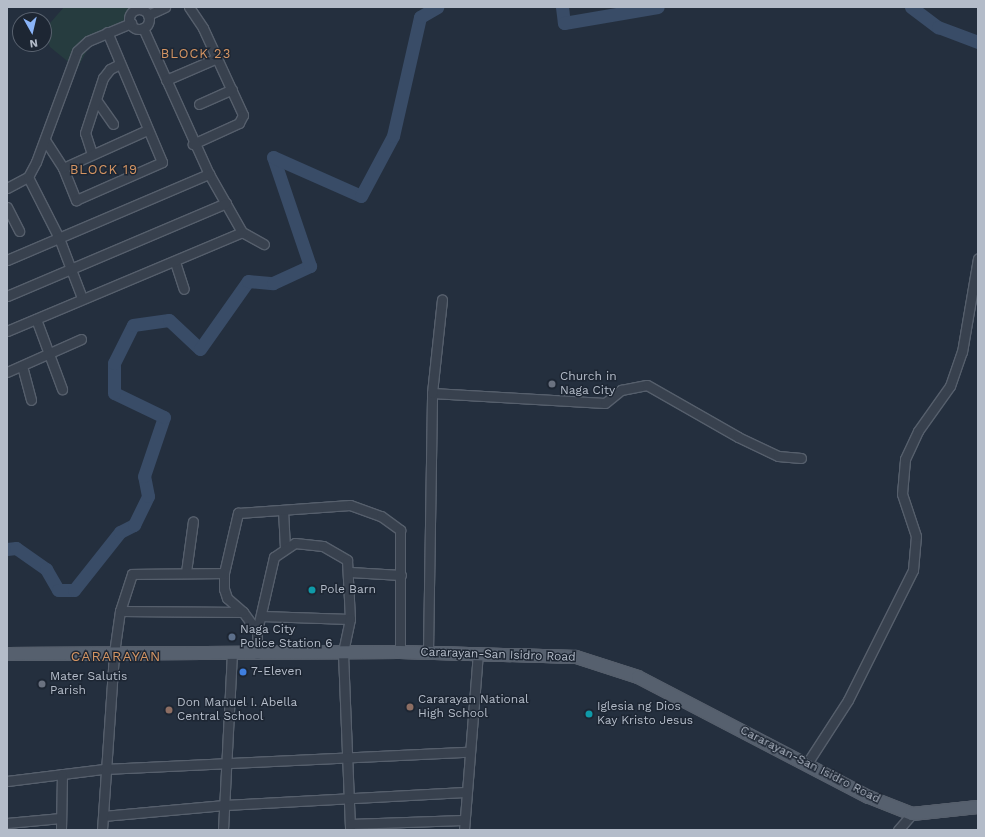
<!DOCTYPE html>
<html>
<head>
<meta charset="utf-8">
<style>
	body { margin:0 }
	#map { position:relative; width:985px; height:837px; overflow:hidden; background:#242f3e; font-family:"Work Sans",sans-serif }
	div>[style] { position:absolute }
	.green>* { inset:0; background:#263c3f }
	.river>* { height:13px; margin:-6.5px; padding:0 6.5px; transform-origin:6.5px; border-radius:6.5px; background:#394c67 }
	.roads { filter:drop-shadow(1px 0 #565f6c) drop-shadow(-1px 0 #565f6c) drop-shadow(0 1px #565f6c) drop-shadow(0 -1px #565f6c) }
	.minor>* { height:9px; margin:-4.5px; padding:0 4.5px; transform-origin:4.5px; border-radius:4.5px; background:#38414e }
	.minor>.ring { margin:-4.5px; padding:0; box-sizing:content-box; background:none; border:9px solid #38414e; border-radius:50% }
	.major>* { height:12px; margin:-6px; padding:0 6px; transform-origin:6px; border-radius:6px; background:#56606e }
	.dots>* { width:11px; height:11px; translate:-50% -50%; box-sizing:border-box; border:2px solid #1d2633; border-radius:50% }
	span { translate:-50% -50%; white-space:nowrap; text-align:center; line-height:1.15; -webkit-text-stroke:3px #1d2633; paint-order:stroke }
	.poi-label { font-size:12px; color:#b4bcc9 }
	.left { translate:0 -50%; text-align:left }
	.street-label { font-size:12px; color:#b4bcc9 }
	.neighbourhood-label { font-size:13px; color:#d59563; letter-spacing:1px }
	.quarter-label { font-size:14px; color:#d59563; letter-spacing:1px }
	.frame { position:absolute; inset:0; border:8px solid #b4bcc9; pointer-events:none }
	.north { position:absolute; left:12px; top:12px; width:40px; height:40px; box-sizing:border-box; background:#1d2633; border:1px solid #59626f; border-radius:50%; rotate:172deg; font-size:11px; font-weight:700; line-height:16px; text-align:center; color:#b4bcc9 }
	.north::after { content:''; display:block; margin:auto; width:14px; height:18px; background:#8ab4f8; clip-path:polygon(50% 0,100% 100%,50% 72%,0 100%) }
</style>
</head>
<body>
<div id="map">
	<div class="green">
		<i style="clip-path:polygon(64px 7px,132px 7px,133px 9px,127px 20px,91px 43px,77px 69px,50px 47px,44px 30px)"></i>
	</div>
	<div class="river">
		<i style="left:562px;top:7px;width:16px;rotate:83deg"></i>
		<i style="left:564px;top:23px;width:95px;rotate:-9.7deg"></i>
		<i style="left:911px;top:7px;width:34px;rotate:37deg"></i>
		<i style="left:938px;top:27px;width:43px;rotate:20.6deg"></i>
		<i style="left:7px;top:549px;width:9px;rotate:-6deg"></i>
		<i style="left:16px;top:548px;width:37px;rotate:35deg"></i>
		<i style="left:46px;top:569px;width:24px;rotate:60deg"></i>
		<i style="left:58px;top:590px;width:16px"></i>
		<i style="left:74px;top:590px;width:74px;rotate:-51.6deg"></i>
		<i style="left:120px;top:532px;width:16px;rotate:-27deg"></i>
		<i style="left:134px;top:525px;width:32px;rotate:-64deg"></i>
		<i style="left:148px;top:496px;width:20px;rotate:-101deg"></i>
		<i style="left:144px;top:476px;width:62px;rotate:-71.3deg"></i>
		<i style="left:164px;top:417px;width:55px;rotate:-154.4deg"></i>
		<i style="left:114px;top:393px;width:30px;rotate:-90deg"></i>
		<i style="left:114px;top:363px;width:42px;rotate:-63.4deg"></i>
		<i style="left:133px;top:325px;width:36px;rotate:-8deg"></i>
		<i style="left:169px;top:320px;width:42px;rotate:43.1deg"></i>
		<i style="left:200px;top:349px;width:83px;rotate:-54.8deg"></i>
		<i style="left:248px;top:281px;width:25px;rotate:5deg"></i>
		<i style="left:273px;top:283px;width:41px;rotate:-24.7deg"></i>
		<i style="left:310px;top:266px;width:115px;rotate:-108.7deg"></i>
		<i style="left:273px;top:157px;width:96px;rotate:23.9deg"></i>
		<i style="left:361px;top:196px;width:68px;rotate:-61.9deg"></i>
		<i style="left:393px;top:136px;width:122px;rotate:-77.2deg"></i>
		<i style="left:420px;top:17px;width:20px;rotate:-30deg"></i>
	</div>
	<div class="roads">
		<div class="minor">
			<i style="left:189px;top:7px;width:25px;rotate:56deg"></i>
			<i style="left:203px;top:28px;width:96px;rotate:65.3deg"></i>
			<i style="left:243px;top:115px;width:9px;rotate:117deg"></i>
			<i style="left:239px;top:123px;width:51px;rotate:155.5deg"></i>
			<i class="ring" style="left:129px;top:9px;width:11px;height:11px"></i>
			<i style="left:148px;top:15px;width:19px;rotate:-25deg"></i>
			<i style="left:143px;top:28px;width:160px;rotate:65.7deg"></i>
			<i style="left:209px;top:174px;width:67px;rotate:60.4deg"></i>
			<i style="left:242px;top:232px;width:25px;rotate:29deg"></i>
			<i style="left:166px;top:80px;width:56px;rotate:-23.3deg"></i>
			<i style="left:97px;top:101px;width:28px;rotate:55deg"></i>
			<i style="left:199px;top:104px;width:36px;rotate:-24deg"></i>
			<i style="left:45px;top:140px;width:33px;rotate:57deg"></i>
			<i style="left:63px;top:168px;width:35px;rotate:68deg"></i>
			<i style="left:76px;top:200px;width:94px;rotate:-23.8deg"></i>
			<i style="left:162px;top:162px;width:141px;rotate:-112.9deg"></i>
			<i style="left:92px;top:154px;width:22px;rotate:-108deg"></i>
			<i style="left:85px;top:133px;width:58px;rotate:-71.9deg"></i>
			<i style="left:103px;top:78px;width:11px;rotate:-52deg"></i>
			<i style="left:110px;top:69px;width:11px;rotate:-27deg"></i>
			<i style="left:63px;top:168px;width:92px;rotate:-24.3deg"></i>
			<i style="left:28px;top:177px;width:68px;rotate:63.1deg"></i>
			<i style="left:59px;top:238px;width:64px;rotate:69deg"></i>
			<i style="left:7px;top:188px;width:24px;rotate:-28deg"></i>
			<i style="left:28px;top:177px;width:17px;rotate:-62deg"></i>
			<i style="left:36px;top:162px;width:118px;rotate:-69.7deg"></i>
			<i style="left:77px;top:51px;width:15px;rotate:-42deg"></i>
			<i style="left:88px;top:41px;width:47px;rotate:-22.7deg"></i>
			<i style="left:7px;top:207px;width:27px;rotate:63deg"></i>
			<i style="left:7px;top:260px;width:220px;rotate:-23.1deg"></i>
			<i style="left:175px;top:262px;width:28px;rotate:72deg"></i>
			<i style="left:7px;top:296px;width:238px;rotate:-23deg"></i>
			<i style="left:36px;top:319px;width:75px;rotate:69.6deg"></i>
			<i style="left:7px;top:331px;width:255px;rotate:-22.8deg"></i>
			<i style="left:22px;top:366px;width:35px;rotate:75deg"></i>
			<i style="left:7px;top:372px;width:81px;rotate:-24deg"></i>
			<i style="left:432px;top:393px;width:173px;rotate:3.3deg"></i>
			<i style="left:605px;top:403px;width:21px;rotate:-39deg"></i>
			<i style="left:621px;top:390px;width:26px;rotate:-11deg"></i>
			<i style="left:647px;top:385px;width:105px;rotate:29.7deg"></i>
			<i style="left:738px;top:437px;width:44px;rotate:25.4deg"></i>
			<i style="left:778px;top:456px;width:23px;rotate:5deg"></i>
			<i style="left:283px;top:510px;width:37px;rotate:87deg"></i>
			<i style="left:186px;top:572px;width:51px;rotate:-82.2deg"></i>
			<i style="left:350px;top:572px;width:51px;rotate:3.4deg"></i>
			<i style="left:120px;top:611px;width:123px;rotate:0.5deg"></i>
			<i style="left:243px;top:612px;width:24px;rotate:54deg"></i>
			<i style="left:243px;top:612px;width:21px;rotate:-139deg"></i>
			<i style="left:227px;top:598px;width:9px;rotate:-108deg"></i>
			<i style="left:224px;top:589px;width:16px;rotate:-90deg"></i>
			<i style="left:224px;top:573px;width:62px;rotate:-76.9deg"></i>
			<i style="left:238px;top:513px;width:112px;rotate:-4.1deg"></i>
			<i style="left:350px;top:505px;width:33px;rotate:20deg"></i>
			<i style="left:381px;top:516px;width:24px;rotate:36deg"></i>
			<i style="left:400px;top:530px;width:122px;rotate:90deg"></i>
			<i style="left:262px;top:616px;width:88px;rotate:2deg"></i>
			<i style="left:428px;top:652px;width:259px;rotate:-89.1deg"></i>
			<i style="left:432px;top:393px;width:94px;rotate:-83.9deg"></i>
			<i style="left:257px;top:654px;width:23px;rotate:-90deg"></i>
			<i style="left:257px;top:631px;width:76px;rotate:-77.1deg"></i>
			<i style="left:274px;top:557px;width:25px;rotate:-34deg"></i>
			<i style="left:295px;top:543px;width:28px;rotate:6deg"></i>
			<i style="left:323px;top:546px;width:28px;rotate:30deg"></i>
			<i style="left:347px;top:560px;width:59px;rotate:87.1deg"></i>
			<i style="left:350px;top:619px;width:35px;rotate:102deg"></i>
			<i style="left:343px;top:653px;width:177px;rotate:87.7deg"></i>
			<i style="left:806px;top:765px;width:77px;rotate:-57.1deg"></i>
			<i style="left:848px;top:700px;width:145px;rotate:-63.4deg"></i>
			<i style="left:913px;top:570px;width:34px;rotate:-85deg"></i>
			<i style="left:916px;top:536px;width:44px;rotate:-108.4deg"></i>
			<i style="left:902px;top:494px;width:35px;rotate:-85deg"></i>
			<i style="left:905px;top:459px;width:31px;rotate:-65deg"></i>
			<i style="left:918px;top:431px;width:55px;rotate:-54.6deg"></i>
			<i style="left:950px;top:386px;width:36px;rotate:-71deg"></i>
			<i style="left:962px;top:352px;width:95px;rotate:-80.3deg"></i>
			<i style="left:7px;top:781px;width:98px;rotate:-7.1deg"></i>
			<i style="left:104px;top:769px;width:364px;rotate:-2.7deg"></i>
			<i style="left:103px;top:816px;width:122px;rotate:-5.2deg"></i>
			<i style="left:225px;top:805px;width:240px;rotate:-3.1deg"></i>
			<i style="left:7px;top:823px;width:54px;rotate:-5.3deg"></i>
			<i style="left:350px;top:824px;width:113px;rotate:-2deg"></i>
			<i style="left:61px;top:830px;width:56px;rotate:-89deg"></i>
			<i style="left:102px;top:830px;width:177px;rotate:-86.1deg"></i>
			<i style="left:114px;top:653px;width:42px;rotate:-81.9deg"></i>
			<i style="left:120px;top:611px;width:39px;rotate:-72deg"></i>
			<i style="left:132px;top:574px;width:92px;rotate:-0.6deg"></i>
			<i style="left:223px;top:830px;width:175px;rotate:-87.1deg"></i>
			<i style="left:464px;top:830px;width:177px;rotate:-85.5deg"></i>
			<i style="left:898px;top:830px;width:21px;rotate:-49deg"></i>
		</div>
		<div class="major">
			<i style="left:7px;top:654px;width:393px;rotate:-0.3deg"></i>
			<i style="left:400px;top:652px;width:176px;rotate:1.6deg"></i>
			<i style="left:576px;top:657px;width:65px;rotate:17.9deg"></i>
			<i style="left:638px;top:677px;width:260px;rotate:27.5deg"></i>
			<i style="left:869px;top:797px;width:46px;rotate:21.6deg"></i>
			<i style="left:912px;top:814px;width:66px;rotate:-6.1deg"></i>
		</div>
	</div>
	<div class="dots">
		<i style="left:552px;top:384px;background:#6b7280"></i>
		<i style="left:312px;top:590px;background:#0f9aa8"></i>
		<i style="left:232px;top:637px;background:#5c6f8a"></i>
		<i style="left:243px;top:672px;background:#3f7fe0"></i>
		<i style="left:42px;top:684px;background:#6b7280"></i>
		<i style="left:410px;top:707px;background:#8d6e63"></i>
		<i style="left:169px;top:710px;background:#8d6e63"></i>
		<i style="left:589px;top:714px;background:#0f9aa8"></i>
	</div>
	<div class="poi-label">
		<span class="left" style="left:560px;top:384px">Church in<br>Naga City</span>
		<span class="left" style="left:320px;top:590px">Pole Barn</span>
		<span class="left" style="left:240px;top:637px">Naga City<br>Police Station 6</span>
		<span class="left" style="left:251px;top:672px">7-Eleven</span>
		<span class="left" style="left:50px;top:684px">Mater Salutis<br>Parish</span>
		<span class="left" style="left:418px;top:707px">Cararayan National<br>High School</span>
		<span class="left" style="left:177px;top:710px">Don Manuel I. Abella<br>Central School</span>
		<span class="left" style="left:597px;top:714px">Iglesia ng Dios<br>Kay Kristo Jesus</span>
	</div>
	<div class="street-label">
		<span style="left:498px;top:655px;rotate:2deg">Cararayan-San Isidro Road</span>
		<span style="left:810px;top:765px;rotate:27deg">Cararayan-San Isidro Road</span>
	</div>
	<div class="neighbourhood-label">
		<span style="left:196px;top:54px">BLOCK 23</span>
		<span style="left:104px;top:170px">BLOCK 19</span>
	</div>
	<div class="quarter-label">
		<span style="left:116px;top:656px">CARARAYAN</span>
	</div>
	<div class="frame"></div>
	<div class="north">N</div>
</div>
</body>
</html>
